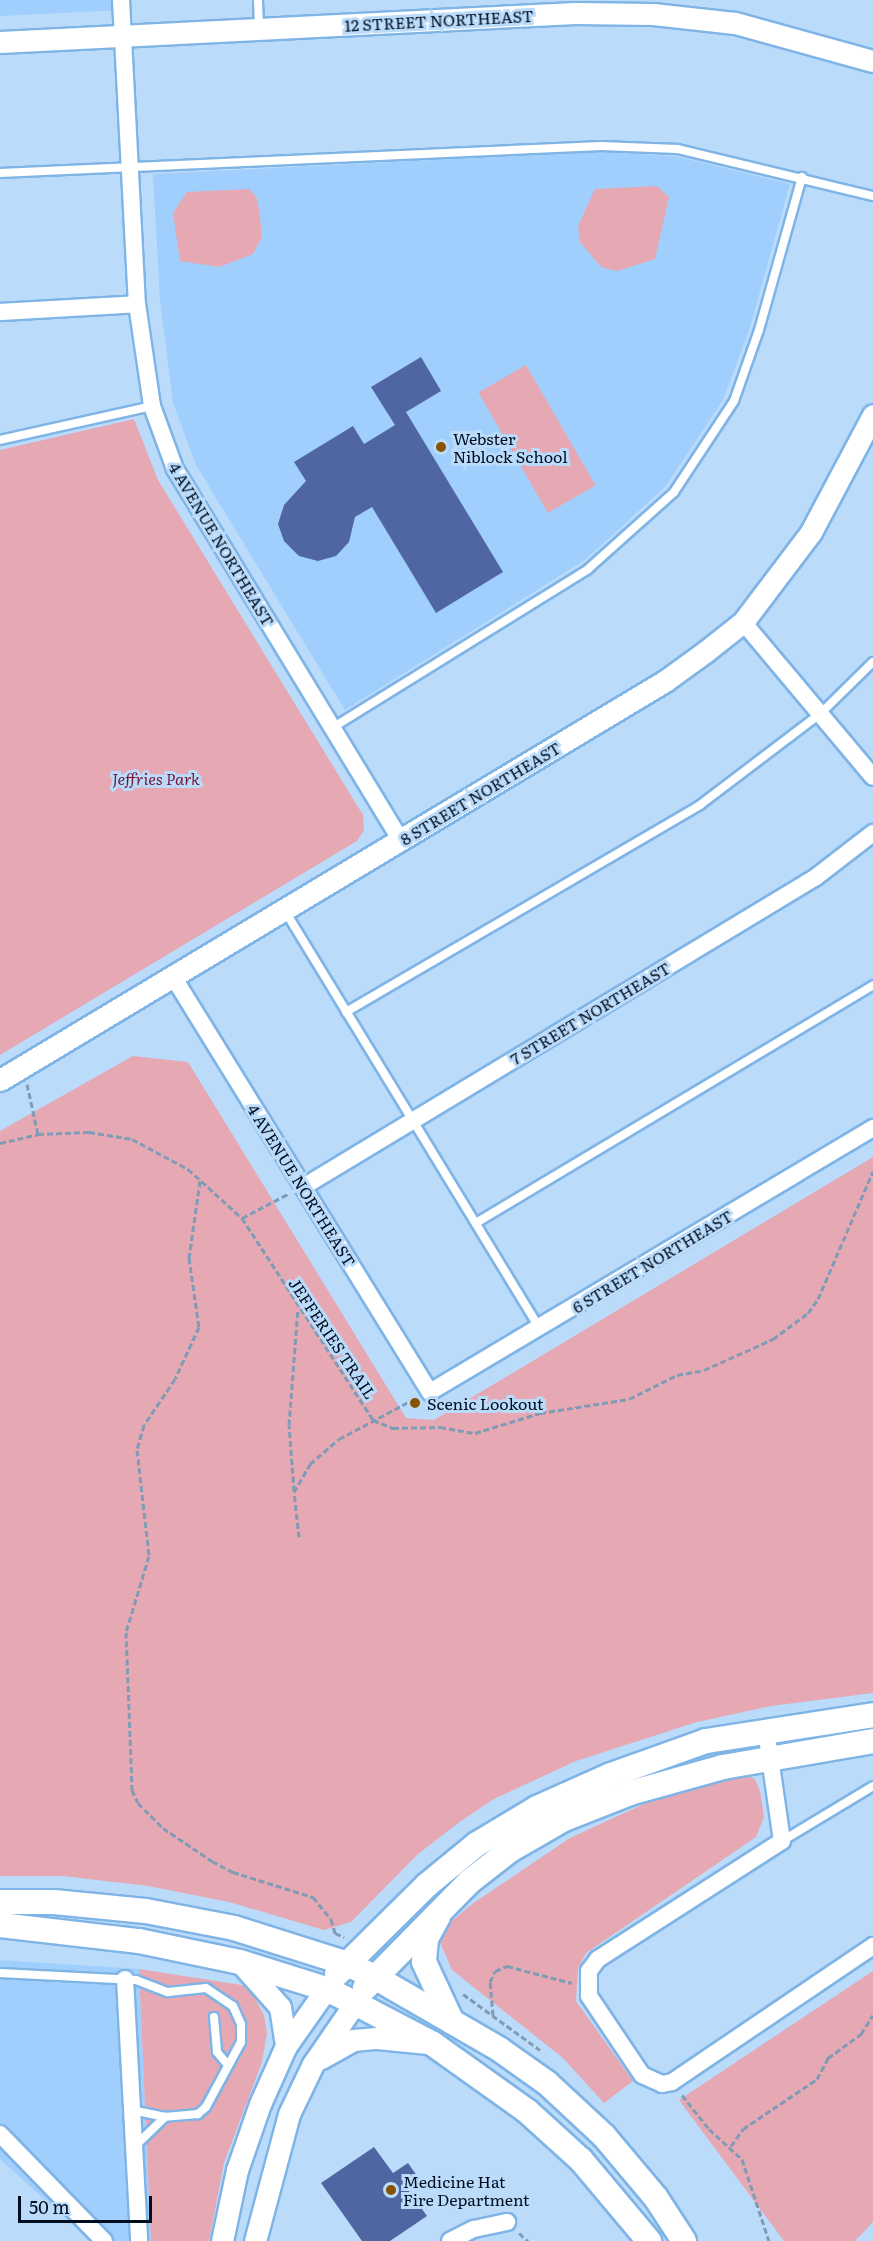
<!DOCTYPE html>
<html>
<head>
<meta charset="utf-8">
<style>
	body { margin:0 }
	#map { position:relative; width:873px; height:2241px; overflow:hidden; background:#bbdbfa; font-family:Literata,serif }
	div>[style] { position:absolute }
	.built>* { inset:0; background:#a0cffd }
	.green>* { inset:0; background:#e6a8b3; transform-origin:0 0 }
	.building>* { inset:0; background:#5066a3 }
	.path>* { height:3px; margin-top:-1.5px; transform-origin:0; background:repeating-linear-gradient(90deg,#809bb5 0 6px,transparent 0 9px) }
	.roads { filter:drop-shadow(2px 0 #7fb4e6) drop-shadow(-2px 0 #7fb4e6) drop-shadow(0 2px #7fb4e6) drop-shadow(0 -2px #7fb4e6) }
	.service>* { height:8px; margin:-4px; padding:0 4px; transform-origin:4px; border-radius:4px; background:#fff }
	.minor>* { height:16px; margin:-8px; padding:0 8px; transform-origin:8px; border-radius:8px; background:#fff }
	.tertiary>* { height:21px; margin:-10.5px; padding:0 10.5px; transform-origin:10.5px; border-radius:10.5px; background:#fff }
	.secondary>* { height:24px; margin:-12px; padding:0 12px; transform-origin:12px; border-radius:12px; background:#fff }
	.dots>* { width:16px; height:16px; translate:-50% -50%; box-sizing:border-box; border:3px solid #bbdbfa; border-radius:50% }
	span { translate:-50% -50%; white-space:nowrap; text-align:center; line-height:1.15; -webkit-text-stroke:6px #bbdbfa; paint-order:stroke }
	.street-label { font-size:16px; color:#000e20 }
	.poi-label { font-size:16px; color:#000e20 }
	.left { translate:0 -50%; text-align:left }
	.park-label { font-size:16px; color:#751433; font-style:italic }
	.scale { position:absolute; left:18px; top:2196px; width:134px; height:27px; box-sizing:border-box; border:3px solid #000e20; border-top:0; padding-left:8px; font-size:18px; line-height:21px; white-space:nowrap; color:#000e20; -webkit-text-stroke:4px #bbdbfa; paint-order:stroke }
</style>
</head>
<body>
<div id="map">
	<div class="built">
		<i style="clip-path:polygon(0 0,121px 0,121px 10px,0 16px)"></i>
		<i style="clip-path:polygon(598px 152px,675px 156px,790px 184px,750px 328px,723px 400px,665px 487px,585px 560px,345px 710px,196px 465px,173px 403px,160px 300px,153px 174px)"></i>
		<i style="clip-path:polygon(0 1960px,139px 1969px,151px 2241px,90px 2241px,0 2159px)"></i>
	</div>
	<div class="green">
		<i style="clip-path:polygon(657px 186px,669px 197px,655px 259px,617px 271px,601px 267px,580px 242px,578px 226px,595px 189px)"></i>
		<i style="clip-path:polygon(249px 189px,257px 198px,260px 217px,262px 237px,253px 254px,219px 267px,180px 261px,173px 213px,187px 192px)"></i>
		<i style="left:526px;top:365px;width:139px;height:55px;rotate:60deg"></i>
		<i style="clip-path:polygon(134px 419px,158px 480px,363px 815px,364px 830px,357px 841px,0 1055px,0 450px)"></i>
		<i style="clip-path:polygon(133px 1056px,188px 1062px,406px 1418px,434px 1420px,873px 1157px,873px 1693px,771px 1706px,697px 1722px,576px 1761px,494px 1799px,461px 1821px,418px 1854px,351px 1922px,324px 1930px,229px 1902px,148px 1886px,63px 1876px,0 1876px,0 1131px)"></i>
		<i style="clip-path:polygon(743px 1775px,755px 1779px,760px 1791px,764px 1817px,756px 1837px,586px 1953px,578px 1968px,576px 2001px,633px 2081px,604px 2103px,563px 2058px,452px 1970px,439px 1940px,446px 1926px,472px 1904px,570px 1838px,672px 1791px)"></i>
		<i style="clip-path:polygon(139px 1969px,248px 1986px,264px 2015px,267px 2033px,262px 2062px,224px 2163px,209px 2241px,151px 2241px)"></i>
		<i style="clip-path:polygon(873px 1971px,873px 2222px,855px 2241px,784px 2241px,679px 2100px)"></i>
	</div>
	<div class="building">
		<i style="clip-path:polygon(421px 357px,441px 391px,406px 412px,503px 572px,436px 613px,372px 507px,355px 517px,349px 542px,336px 556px,318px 561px,299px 556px,284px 541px,278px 524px,284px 505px,306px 481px,294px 462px,353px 426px,364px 444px,395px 425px,371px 387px)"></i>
		<i style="clip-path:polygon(374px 2147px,393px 2173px,408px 2163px,422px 2183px,409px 2191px,427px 2216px,390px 2241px,362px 2241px,321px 2183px)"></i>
	</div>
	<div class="path">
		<i style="left:27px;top:1084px;width:51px;rotate:77.6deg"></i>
		<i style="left:0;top:1143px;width:39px;rotate:-13deg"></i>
		<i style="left:38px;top:1134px;width:51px;rotate:-2.2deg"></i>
		<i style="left:89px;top:1132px;width:44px;rotate:9.2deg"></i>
		<i style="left:132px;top:1139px;width:64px;rotate:28.2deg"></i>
		<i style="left:188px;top:1169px;width:73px;rotate:42.2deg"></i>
		<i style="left:242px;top:1218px;width:241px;rotate:57deg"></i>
		<i style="left:373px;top:1420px;width:22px;rotate:22deg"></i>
		<i style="left:393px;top:1428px;width:47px;rotate:-1.2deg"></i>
		<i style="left:440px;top:1427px;width:36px;rotate:10deg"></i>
		<i style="left:475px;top:1433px;width:68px;rotate:-17.1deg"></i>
		<i style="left:540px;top:1413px;width:90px;rotate:-8.9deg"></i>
		<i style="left:629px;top:1399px;width:54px;rotate:-26.6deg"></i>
		<i style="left:677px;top:1375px;width:27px;rotate:-10deg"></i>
		<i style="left:704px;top:1370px;width:76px;rotate:-24.2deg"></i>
		<i style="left:773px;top:1339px;width:44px;rotate:-36.6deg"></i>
		<i style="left:808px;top:1313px;width:17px;rotate:-54deg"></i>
		<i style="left:818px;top:1299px;width:139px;rotate:-66.7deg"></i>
		<i style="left:200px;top:1181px;width:78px;rotate:98.1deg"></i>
		<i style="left:189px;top:1258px;width:70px;rotate:81.8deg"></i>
		<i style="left:199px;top:1327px;width:57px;rotate:114.8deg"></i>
		<i style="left:175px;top:1379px;width:55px;rotate:124deg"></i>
		<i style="left:144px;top:1425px;width:26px;rotate:106deg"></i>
		<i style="left:137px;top:1450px;width:107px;rotate:83.5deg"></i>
		<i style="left:149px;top:1556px;width:79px;rotate:106.8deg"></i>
		<i style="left:126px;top:1632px;width:158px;rotate:87.8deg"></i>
		<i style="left:132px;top:1790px;width:14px;rotate:65deg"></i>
		<i style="left:138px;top:1803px;width:35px;rotate:45deg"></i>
		<i style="left:163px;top:1828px;width:59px;rotate:34deg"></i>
		<i style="left:212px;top:1861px;width:24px;rotate:28deg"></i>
		<i style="left:233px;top:1872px;width:84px;rotate:17.4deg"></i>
		<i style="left:313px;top:1897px;width:28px;rotate:51deg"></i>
		<i style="left:331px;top:1919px;width:15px;rotate:74deg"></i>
		<i style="left:335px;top:1933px;width:10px;rotate:24deg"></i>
		<i style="left:242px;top:1218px;width:52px;rotate:-27.6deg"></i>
		<i style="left:294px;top:1491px;width:66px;rotate:-94.3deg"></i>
		<i style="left:289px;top:1425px;width:116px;rotate:-85.6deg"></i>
		<i style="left:299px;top:1537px;width:45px;rotate:-96.3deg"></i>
		<i style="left:294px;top:1492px;width:32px;rotate:-60deg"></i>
		<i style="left:310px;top:1464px;width:38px;rotate:-41deg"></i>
		<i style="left:339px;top:1439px;width:85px;rotate:-28.1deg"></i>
		<i style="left:463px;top:1994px;width:95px;rotate:36deg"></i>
		<i style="left:493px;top:2015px;width:33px;rotate:-95deg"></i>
		<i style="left:490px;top:1982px;width:12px;rotate:-66deg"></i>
		<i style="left:495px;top:1971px;width:13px;rotate:-23deg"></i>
		<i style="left:507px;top:1966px;width:67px;rotate:14.7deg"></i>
		<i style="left:682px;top:2095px;width:43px;rotate:51.5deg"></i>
		<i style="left:709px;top:2129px;width:45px;rotate:42.3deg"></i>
		<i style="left:742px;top:2159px;width:86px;rotate:71.8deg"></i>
		<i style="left:731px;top:2146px;width:21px;rotate:-55deg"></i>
		<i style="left:743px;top:2129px;width:89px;rotate:-34deg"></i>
		<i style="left:817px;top:2079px;width:24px;rotate:-62deg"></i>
		<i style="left:828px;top:2058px;width:41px;rotate:-36deg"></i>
		<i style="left:861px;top:2034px;width:22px;rotate:-58deg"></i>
		<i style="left:519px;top:2233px;width:12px;rotate:42deg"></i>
	</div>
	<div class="roads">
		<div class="service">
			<i style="left:258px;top:0;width:28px;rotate:88deg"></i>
			<i style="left:0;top:173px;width:602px;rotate:-2.57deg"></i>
			<i style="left:601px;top:146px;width:77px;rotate:2.2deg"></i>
			<i style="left:678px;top:149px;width:201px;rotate:13.6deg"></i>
			<i style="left:0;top:440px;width:156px;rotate:-12.6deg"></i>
			<i style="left:332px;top:728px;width:301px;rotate:-31.8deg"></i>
			<i style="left:588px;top:569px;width:115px;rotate:-41.8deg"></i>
			<i style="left:674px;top:492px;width:109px;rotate:-56.6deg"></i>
			<i style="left:734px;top:401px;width:75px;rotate:-70.6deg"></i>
			<i style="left:759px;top:330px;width:159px;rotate:-74.3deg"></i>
			<i style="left:285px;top:911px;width:489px;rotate:58.6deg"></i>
			<i style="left:346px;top:1012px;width:410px;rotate:-30.3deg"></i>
			<i style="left:700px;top:805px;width:151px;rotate:-37.2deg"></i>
			<i style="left:820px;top:714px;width:74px;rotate:-44.5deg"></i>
			<i style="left:476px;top:1223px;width:463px;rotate:-30.9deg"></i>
			<i style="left:782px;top:1841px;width:106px;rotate:-31.1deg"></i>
			<i style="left:0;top:1973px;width:136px;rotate:2.9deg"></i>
			<i style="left:136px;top:1980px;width:34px;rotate:21deg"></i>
			<i style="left:168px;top:1992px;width:38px;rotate:-6deg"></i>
			<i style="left:206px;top:1988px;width:32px;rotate:34deg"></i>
			<i style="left:233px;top:2006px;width:20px;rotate:66deg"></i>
			<i style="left:241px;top:2024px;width:18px;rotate:90deg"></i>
			<i style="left:241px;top:2042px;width:74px;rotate:118.3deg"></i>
			<i style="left:206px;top:2107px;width:11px;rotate:139deg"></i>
			<i style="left:198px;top:2114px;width:33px;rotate:175deg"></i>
			<i style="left:165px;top:2117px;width:34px;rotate:-168deg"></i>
			<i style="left:214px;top:2017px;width:35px;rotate:85deg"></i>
			<i style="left:217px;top:2052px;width:16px;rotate:50deg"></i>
			<i style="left:135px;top:2146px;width:42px;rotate:-44deg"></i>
		</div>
		<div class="minor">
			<i style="left:121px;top:0;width:304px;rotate:87deg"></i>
			<i style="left:137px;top:304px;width:103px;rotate:81.6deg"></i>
			<i style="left:152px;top:406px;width:67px;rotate:69.9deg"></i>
			<i style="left:175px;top:469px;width:435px;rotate:58.7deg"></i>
			<i style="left:0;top:312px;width:137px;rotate:-3.3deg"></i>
			<i style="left:743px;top:622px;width:202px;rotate:50deg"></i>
			<i style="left:174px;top:978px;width:487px;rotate:58.3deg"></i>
			<i style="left:430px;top:1392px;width:516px;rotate:-30.79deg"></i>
			<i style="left:303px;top:1187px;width:599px;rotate:-31.14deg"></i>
			<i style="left:816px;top:877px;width:72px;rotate:-37.7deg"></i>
			<i style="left:766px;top:1730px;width:112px;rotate:81.8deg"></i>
			<i style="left:782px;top:1841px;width:219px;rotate:147.3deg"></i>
			<i style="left:598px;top:1959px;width:15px;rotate:127deg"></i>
			<i style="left:589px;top:1971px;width:25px;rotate:90deg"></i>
			<i style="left:589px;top:1996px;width:95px;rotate:56.1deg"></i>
			<i style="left:642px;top:2075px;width:22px;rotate:24deg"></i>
			<i style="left:662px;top:2084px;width:10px;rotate:-11deg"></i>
			<i style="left:672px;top:2082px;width:243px;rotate:-34.1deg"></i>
			<i style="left:125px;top:1979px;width:262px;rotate:86.9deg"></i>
			<i style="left:0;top:2134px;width:149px;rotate:45.8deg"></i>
			<i style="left:450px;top:2241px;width:27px;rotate:-27deg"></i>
			<i style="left:474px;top:2229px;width:34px;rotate:-12deg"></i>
		</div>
		<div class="tertiary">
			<i style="left:0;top:42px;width:576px;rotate:-2.89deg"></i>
			<i style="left:575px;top:13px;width:78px;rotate:0.7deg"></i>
			<i style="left:653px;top:14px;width:82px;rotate:6.3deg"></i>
			<i style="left:735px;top:23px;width:143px;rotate:15.4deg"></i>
			<i style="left:0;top:1080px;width:776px;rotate:-30.96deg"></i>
			<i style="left:665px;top:681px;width:49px;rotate:-35.9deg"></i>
			<i style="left:705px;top:652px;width:48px;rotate:-38.3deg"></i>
			<i style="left:743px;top:622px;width:113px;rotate:-52.9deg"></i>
			<i style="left:811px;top:532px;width:132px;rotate:-62.1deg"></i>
			<i style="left:240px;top:1962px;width:60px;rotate:48.4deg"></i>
			<i style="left:280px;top:2007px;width:39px;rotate:81deg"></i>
			<i style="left:321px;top:2058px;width:37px;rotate:-29deg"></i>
			<i style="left:353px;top:2040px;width:24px;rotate:-5deg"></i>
			<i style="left:377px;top:2038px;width:51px;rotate:5.6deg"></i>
			<i style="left:222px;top:2241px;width:73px;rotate:-78.1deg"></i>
			<i style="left:237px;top:2170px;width:70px;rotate:-70.8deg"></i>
			<i style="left:260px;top:2104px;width:64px;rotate:-65.9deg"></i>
			<i style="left:286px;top:2046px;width:70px;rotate:-54.9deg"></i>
			<i style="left:255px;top:2241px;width:131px;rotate:-75deg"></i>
			<i style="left:289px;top:2114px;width:55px;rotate:-64.4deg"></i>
			<i style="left:313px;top:2064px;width:74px;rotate:-55.5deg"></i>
		</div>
		<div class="secondary">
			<i style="left:0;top:1902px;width:54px"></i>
			<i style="left:54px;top:1902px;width:92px;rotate:5.6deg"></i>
			<i style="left:146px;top:1911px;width:90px;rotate:10.9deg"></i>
			<i style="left:234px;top:1928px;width:116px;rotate:17.5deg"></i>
			<i style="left:345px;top:1963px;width:31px;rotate:25deg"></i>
			<i style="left:373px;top:1976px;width:146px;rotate:30.1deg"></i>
			<i style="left:499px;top:2049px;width:59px;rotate:35.3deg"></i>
			<i style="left:547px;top:2083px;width:78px;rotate:42.9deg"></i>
			<i style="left:604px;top:2136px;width:81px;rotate:50deg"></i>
			<i style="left:656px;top:2198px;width:51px;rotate:56.9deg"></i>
			<i style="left:438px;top:1917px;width:25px;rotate:119deg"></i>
			<i style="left:426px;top:1939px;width:23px;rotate:95deg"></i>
			<i style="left:424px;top:1962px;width:66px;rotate:65deg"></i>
			<i style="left:0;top:1925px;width:140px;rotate:6.6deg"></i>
			<i style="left:139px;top:1941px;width:103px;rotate:11.7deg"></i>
			<i style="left:240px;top:1962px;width:90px;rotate:17.4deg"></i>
			<i style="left:326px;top:1989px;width:32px;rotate:26deg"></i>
			<i style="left:355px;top:2003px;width:88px;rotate:27.7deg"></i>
			<i style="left:433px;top:2044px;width:115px;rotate:35.5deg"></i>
			<i style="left:527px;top:2111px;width:73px;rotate:42.2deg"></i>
			<i style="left:581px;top:2160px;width:106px;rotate:50deg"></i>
			<i style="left:337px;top:1974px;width:127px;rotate:-44.7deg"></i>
			<i style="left:427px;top:1885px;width:65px;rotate:-39.4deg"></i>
			<i style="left:477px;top:1844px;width:70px;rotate:-31deg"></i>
			<i style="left:537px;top:1808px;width:81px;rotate:-24deg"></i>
			<i style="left:611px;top:1775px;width:101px;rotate:-19.7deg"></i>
			<i style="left:706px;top:1741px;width:169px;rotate:-8.8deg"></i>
			<i style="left:365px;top:1988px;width:148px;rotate:-45.5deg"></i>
			<i style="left:469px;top:1882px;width:52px;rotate:-38deg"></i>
			<i style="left:510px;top:1850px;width:62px;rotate:-29.9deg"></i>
			<i style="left:564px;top:1819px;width:71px;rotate:-21.5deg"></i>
			<i style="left:630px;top:1793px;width:97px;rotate:-15.6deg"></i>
			<i style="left:723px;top:1767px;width:152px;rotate:-9.8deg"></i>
		</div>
	</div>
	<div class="dots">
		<i style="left:441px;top:447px;background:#885300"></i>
		<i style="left:415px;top:1403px;background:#885300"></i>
		<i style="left:391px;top:2190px;background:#885300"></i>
	</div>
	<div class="street-label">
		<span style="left:439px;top:20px;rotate:-3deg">12 STREET NORTHEAST</span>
		<span style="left:222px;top:544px;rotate:59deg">4 AVENUE NORTHEAST</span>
		<span style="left:480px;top:793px;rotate:-31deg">8 STREET NORTHEAST</span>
		<span style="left:590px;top:1013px;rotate:-31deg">7 STREET NORTHEAST</span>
		<span style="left:302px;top:1185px;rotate:58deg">4 AVENUE NORTHEAST</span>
		<span style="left:652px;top:1261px;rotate:-31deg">6 STREET NORTHEAST</span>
		<span style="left:333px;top:1338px;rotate:56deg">JEFFERIES TRAIL</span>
	</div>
	<div class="poi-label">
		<span class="left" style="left:453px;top:447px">Webster<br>Niblock School</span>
		<span class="left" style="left:427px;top:1403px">Scenic Lookout</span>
		<span class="left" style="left:403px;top:2190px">Medicine Hat<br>Fire Department</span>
	</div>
	<div class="park-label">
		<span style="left:156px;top:778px">Jeffries Park</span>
	</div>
	<div class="scale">50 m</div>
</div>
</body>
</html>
